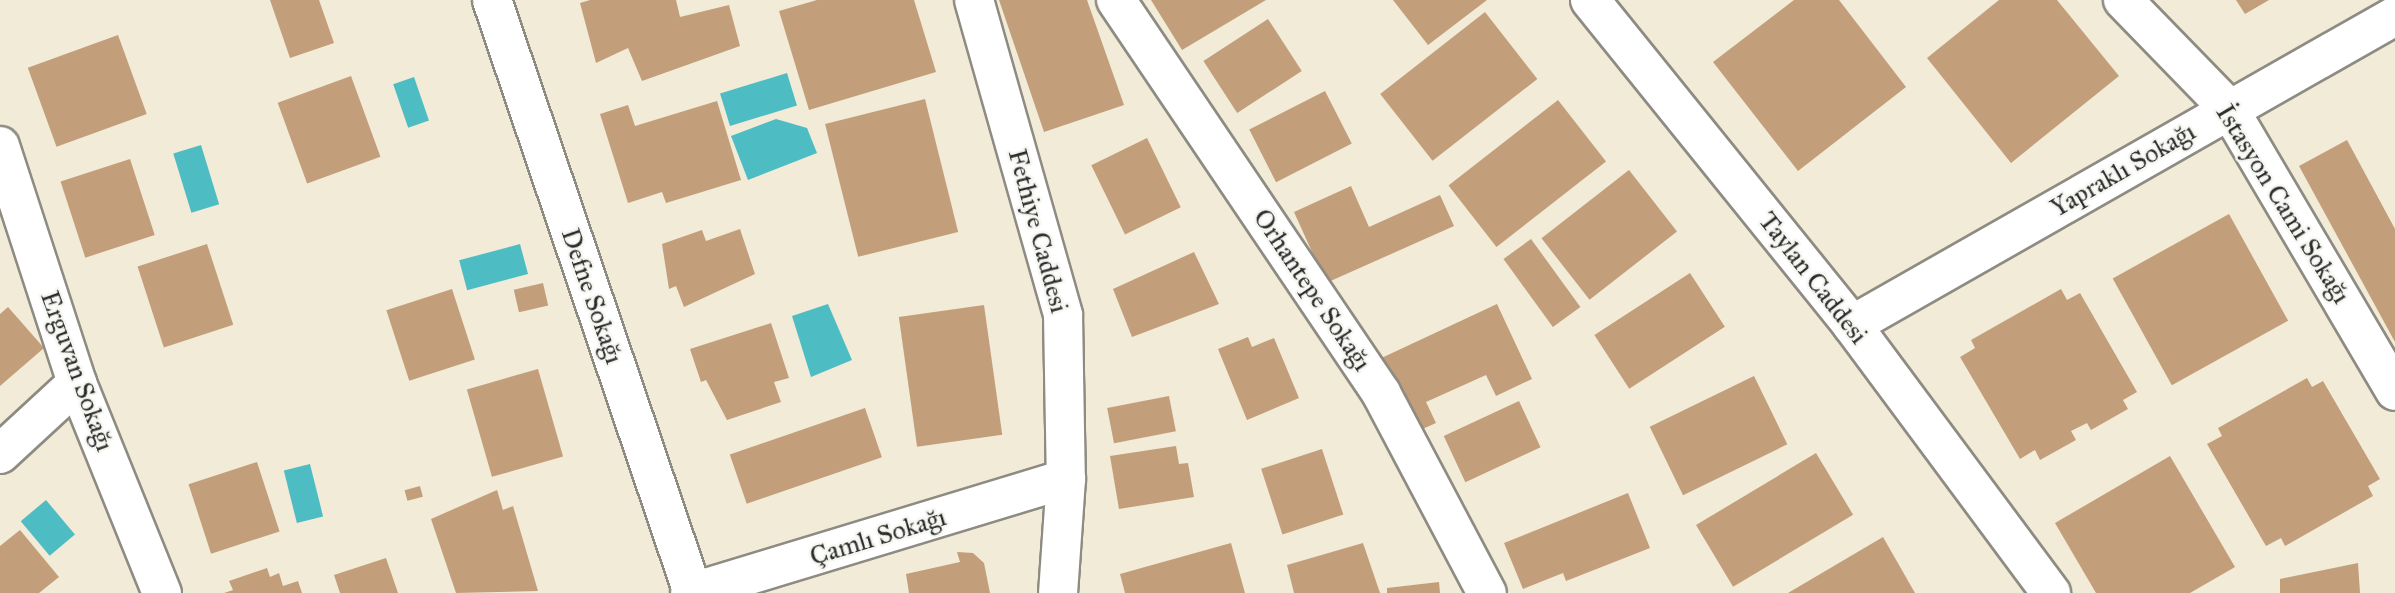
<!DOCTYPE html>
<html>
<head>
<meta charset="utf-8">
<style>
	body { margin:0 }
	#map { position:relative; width:2395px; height:593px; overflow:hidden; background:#f1ebd8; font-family:"IM FELL Great Primer",serif }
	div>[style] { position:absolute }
	.water>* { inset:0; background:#4ebdc3; transform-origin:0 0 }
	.building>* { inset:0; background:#c39e7a; transform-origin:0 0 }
	.roads { filter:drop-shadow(2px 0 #8e8b82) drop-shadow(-2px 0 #8e8b82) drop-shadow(0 2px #8e8b82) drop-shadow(0 -2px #8e8b82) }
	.minor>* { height:38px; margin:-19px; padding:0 19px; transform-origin:19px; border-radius:19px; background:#fff }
	.tertiary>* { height:38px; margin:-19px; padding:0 19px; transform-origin:19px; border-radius:19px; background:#fff }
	span { translate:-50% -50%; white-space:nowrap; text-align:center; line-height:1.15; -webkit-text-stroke:5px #f6f6f2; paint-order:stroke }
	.street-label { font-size:26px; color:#2b2b2b }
</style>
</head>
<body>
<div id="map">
	<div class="water">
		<i style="left:787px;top:73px;width:34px;height:70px;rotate:73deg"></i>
		<i style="left:414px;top:77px;width:46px;height:22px;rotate:71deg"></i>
		<i style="clip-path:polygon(776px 119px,807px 128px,817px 153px,748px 180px,731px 136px)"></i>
		<i style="left:201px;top:145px;width:62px;height:29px;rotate:73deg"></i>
		<i style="left:520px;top:244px;width:31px;height:63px;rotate:75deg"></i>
		<i style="clip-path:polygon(828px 304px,852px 360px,811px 377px,792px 316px)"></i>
		<i style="left:310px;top:464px;width:54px;height:27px;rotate:76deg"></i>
		<i style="left:46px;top:500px;width:45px;height:33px;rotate:50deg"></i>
	</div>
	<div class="building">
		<i style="clip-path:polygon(270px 0,319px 0,334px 43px,290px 58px)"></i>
		<i style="clip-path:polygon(590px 0,676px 0,680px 17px,729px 5px,740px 46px,642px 81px,628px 48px,596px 63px,580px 3px)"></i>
		<i style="clip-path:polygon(817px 0,914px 0,936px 72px,809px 110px,779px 11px)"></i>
		<i style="clip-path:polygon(999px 0,1087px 0,1124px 105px,1044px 132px)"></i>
		<i style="clip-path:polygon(1151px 0,1266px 0,1182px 50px)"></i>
		<i style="clip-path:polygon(1393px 0,1487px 0,1428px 45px)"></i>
		<i style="clip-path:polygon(1794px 0,1839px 0,1906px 87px,1798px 171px,1713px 62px)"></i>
		<i style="clip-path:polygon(1999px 0,2057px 0,2119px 76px,2011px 163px,1927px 58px)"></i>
		<i style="clip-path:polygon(2236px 0,2269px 0,2245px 14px)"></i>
		<i style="left:1485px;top:12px;width:85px;height:133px;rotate:52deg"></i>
		<i style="left:1268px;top:19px;width:62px;height:77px;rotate:57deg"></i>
		<i style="left:118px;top:35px;width:84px;height:96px;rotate:70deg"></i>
		<i style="left:351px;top:76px;width:86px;height:78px;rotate:70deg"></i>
		<i style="left:1325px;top:91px;width:59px;height:85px;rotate:63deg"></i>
		<i style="left:925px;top:99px;width:137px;height:103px;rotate:76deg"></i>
		<i style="left:1558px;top:100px;width:78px;height:139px;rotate:52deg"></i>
		<i style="clip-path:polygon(717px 101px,741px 180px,666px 203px,662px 192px,628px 203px,600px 114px,628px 105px,635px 126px)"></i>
		<i style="left:1147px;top:138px;width:77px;height:62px;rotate:64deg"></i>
		<i style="clip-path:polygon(2347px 140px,2395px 229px,2395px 342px,2299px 166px)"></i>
		<i style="left:130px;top:159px;width:80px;height:73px;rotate:72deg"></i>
		<i style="left:1629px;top:170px;width:78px;height:111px;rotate:52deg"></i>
		<i style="clip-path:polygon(1351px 186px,1369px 227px,1440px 195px,1454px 226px,1326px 283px,1294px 212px)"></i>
		<i style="left:2229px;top:214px;width:122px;height:133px;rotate:61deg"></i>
		<i style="clip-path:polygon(740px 229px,755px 274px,684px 307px,676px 286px,669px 289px,662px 244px,702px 230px,706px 241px)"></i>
		<i style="left:1531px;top:239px;width:84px;height:34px;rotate:54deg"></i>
		<i style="left:207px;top:244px;width:85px;height:73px;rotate:72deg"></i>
		<i style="clip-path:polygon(1194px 252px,1219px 304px,1132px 337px,1113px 289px)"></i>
		<i style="left:1690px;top:273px;width:64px;height:114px;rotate:57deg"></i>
		<i style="left:543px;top:283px;width:23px;height:30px;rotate:77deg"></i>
		<i style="left:452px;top:289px;width:74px;height:69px;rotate:72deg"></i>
		<i style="clip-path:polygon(2061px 289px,2067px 300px,2080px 293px,2137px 392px,2123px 400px,2128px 409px,2091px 430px,2087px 423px,2071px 431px,2076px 440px,2040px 460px,2035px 450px,2020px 459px,1960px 357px,1975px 348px,1971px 340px)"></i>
		<i style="clip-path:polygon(1497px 304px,1532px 379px,1496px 396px,1486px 375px,1426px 402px,1436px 423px,1409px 435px,1375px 361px)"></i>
		<i style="left:984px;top:305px;width:131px;height:86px;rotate:82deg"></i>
		<i style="clip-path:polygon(8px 307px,44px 348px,0 386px,0 314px)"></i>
		<i style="clip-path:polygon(771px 323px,789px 378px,774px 382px,781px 402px,727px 420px,706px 380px,701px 382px,690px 349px)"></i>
		<i style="clip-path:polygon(1248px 337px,1252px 347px,1274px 338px,1299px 398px,1247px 420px,1218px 349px)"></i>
		<i style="left:538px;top:369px;width:91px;height:74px;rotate:74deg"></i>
		<i style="left:1754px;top:376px;width:76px;height:116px;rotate:64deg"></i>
		<i style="clip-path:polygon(2307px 378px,2312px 387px,2323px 381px,2380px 479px,2368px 486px,2373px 496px,2285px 546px,2281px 538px,2266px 546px,2207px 444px,2222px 436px,2218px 428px)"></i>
		<i style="left:1169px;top:396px;width:36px;height:63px;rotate:79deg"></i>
		<i style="left:1519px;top:401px;width:51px;height:83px;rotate:65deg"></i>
		<i style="left:865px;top:408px;width:52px;height:143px;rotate:71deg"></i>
		<i style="clip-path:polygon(1176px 446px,1179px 464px,1188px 463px,1194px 497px,1119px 509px,1110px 456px)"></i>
		<i style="left:1322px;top:449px;width:69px;height:64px;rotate:72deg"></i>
		<i style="left:1816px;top:453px;width:72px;height:140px;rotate:59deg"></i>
		<i style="clip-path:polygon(2170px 456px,2235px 567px,2190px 593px,2096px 593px,2055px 523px)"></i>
		<i style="left:257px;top:462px;width:73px;height:72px;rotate:72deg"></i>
		<i style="left:420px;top:486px;width:11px;height:16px;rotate:75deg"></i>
		<i style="clip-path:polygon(497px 490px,503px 510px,513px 506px,538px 591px,456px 593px,431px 519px)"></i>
		<i style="clip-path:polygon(1628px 493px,1650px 548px,1566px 581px,1563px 573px,1523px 589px,1504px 543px)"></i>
		<i style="clip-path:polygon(20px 530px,59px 577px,39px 593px,0 593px,0 546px)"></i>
		<i style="clip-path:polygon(1883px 537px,1915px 593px,1788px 593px)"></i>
		<i style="clip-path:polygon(1231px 543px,1245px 593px,1125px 593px,1120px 574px)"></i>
		<i style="clip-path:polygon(1363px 543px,1380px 593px,1294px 593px,1287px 565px)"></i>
		<i style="clip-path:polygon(957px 552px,973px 553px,984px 563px,990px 593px,909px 593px,906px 574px,960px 562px)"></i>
		<i style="clip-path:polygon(386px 558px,398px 593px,340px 593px,334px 575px)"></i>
		<i style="clip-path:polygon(2358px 563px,2360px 593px,2280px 593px,2280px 579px)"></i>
		<i style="clip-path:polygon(267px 568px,270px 577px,279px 573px,283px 586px,298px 581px,302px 593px,224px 593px,233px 590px,229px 581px)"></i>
		<i style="clip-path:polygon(1439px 582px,1440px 593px,1387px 593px,1387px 588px)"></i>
	</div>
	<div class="roads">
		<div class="minor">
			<i style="left:492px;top:0;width:626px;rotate:71.28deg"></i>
			<i style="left:1116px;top:0;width:474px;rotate:56deg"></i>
			<i style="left:1381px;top:393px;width:226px;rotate:62.1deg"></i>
			<i style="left:2123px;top:0;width:152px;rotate:45.8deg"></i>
			<i style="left:2229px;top:109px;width:327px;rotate:59.5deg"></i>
			<i style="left:0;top:146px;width:249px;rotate:72deg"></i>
			<i style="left:77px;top:383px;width:227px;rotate:68deg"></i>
			<i style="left:1852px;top:325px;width:625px;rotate:-29.64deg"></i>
			<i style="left:0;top:454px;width:105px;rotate:-42.7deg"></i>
			<i style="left:690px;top:593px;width:393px;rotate:-16.9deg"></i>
		</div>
		<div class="tertiary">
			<i style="left:974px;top:0;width:327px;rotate:74.2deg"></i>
			<i style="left:1063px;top:315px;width:164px;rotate:89deg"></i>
			<i style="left:1066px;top:479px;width:114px;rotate:94deg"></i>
			<i style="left:1590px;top:0;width:417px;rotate:51.1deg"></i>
			<i style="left:1852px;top:325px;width:334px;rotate:53.4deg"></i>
		</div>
	</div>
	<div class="street-label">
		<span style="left:2123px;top:170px;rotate:-30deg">Yapraklı Sokağı</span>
		<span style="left:2283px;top:204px;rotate:58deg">İstasyon Cami Sokağı</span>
		<span style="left:1038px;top:231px;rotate:75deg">Fethiye Caddesi</span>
		<span style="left:1813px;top:278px;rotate:52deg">Taylan Caddesi</span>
		<span style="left:1312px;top:290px;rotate:56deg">Orhantepe Sokağı</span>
		<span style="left:592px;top:296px;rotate:71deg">Defne Sokağı</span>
		<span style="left:77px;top:371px;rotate:70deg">Erguvan Sokağı</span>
		<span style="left:878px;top:537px;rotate:-17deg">Çamlı Sokağı</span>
	</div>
</div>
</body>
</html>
